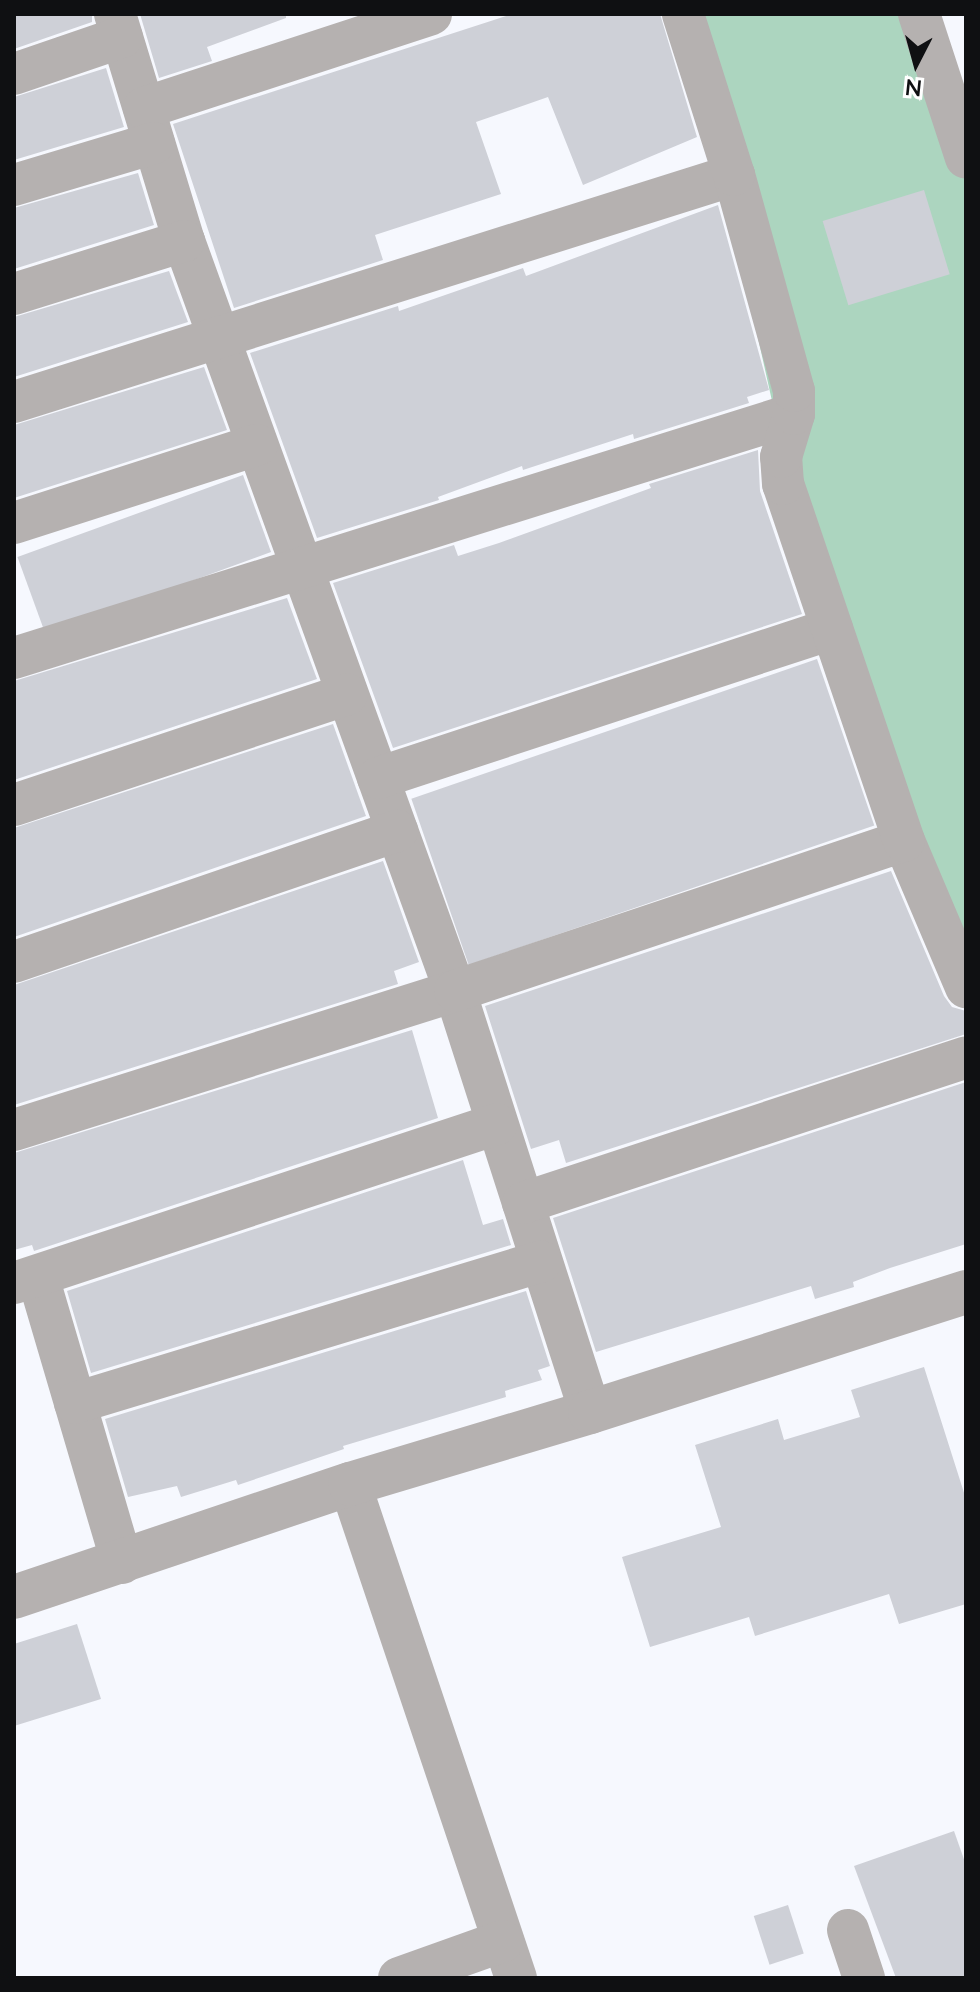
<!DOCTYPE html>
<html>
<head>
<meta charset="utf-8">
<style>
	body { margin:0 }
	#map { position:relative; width:980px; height:1992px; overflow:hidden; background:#f6f8fe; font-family:Lato,sans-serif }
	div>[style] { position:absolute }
	.green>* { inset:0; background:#acd5bf }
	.building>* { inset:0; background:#ced0d7; transform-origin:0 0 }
	.minor>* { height:42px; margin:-21px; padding:0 21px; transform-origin:21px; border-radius:21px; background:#b5b1b0 }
	.tertiary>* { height:44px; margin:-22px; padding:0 22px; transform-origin:22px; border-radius:22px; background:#b5b1b0 }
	span { translate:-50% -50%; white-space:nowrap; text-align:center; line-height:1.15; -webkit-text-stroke:6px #fff; paint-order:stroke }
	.frame { position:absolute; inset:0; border:16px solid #0f1012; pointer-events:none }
	.north { position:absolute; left:876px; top:24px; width:80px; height:80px; -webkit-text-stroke:6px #fff; paint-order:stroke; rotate:186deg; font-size:22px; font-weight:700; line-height:32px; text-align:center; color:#0f1012 }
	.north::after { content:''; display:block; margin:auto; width:28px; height:36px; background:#0f1012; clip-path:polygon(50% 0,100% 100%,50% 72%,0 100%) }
</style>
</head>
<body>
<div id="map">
	<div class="green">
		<i style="clip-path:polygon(672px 14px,919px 14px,966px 158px,966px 971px,776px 419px,722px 176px)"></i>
	</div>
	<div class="building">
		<i style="clip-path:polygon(14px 14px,92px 14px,92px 22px,14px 49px)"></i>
		<i style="clip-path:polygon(140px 14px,286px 14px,286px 18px,207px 47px,212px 61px,159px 78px)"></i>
		<i style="clip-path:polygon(512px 14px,660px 14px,697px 137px,583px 185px,548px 97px,476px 122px,501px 194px,375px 235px,383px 260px,234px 308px,173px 124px)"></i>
		<i style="clip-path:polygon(106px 68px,124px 127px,14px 160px,14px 97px)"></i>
		<i style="clip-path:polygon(138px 173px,154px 225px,14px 269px,14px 208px)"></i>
		<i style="left:924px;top:190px;width:88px;height:106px;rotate:73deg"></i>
		<i style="clip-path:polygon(718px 205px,769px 390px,747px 397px,749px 403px,634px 439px,633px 434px,523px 470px,522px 466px,438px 497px,439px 500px,317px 538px,250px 353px,398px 306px,399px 311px,523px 268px,526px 276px)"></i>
		<i style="clip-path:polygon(169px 271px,188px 322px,14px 377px,14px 317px)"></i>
		<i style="clip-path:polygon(204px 367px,227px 430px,14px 498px,14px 425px)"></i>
		<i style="clip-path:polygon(758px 450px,760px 491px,802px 614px,393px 748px,333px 583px,454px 545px,458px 556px,499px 543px,651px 488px,649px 484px)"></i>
		<i style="left:243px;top:475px;width:82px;height:240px;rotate:70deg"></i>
		<i style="clip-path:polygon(287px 598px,317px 679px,14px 780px,14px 681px)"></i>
		<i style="left:817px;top:659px;width:176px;height:429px;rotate:71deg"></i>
		<i style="clip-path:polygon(333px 724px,366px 816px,14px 937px,14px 828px)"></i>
		<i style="clip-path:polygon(383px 861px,419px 962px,394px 971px,398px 984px,14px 1105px,14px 985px)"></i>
		<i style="clip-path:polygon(891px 871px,944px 996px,952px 1007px,966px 1011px,966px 1034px,566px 1163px,559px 1140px,531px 1149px,485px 1006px)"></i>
		<i style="clip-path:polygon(412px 1030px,438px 1118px,34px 1251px,32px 1245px,14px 1250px,14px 1153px)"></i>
		<i style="clip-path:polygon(966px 1082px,966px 1244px,890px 1268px,853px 1282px,854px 1287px,815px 1299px,811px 1286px,596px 1352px,553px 1218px)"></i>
		<i style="clip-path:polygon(463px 1160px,483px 1225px,503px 1219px,511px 1245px,91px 1373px,67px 1291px)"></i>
		<i style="clip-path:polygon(526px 1291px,550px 1366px,538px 1370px,542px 1380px,505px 1391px,506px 1397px,343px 1446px,344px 1449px,238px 1485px,236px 1480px,181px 1497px,177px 1486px,128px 1497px,105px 1419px)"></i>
		<i style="clip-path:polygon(924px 1367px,966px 1499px,966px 1604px,899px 1624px,889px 1594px,755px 1636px,749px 1617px,650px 1647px,622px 1557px,721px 1527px,695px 1445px,778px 1419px,784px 1440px,860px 1417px,851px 1390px)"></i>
		<i style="clip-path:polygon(77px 1624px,101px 1699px,14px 1726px,14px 1644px)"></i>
		<i style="clip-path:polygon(954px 1831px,966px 1865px,966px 1978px,896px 1978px,854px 1866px)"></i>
		<i style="left:788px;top:1905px;width:51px;height:36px;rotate:72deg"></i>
	</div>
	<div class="minor">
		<i style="left:115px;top:14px;width:237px;rotate:73.1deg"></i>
		<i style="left:184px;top:241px;width:797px;rotate:70.13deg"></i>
		<i style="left:455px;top:991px;width:442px;rotate:72.2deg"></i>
		<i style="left:919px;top:14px;width:151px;rotate:71.9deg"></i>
		<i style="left:14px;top:74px;width:114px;rotate:-18.9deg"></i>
		<i style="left:144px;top:108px;width:302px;rotate:-18.1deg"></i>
		<i style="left:14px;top:185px;width:146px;rotate:-16.7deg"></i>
		<i style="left:14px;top:294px;width:178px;rotate:-17.3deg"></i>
		<i style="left:14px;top:402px;width:755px;rotate:-17.5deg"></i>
		<i style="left:14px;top:523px;width:255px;rotate:-17.8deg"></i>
		<i style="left:14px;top:658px;width:817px;rotate:-17.37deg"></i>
		<i style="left:378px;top:778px;width:478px;rotate:-18.2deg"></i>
		<i style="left:14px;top:805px;width:351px;rotate:-18.4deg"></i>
		<i style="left:904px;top:841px;width:159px;rotate:67deg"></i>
		<i style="left:14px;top:962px;width:405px;rotate:-18.9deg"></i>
		<i style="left:14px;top:1130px;width:462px;rotate:-17.5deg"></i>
		<i style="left:455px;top:991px;width:473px;rotate:-18.5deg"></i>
		<i style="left:904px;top:841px;width:377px;rotate:-108.7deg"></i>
		<i style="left:783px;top:484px;width:27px;rotate:-94deg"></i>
		<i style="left:781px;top:457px;width:45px;rotate:-73.2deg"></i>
		<i style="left:794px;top:414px;width:23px;rotate:-90deg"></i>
		<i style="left:794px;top:391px;width:224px;rotate:-105.5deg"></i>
		<i style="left:734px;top:175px;width:169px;rotate:-107.6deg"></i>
		<i style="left:523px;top:1203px;width:466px;rotate:-18.2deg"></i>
		<i style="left:38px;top:1277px;width:298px;rotate:73.6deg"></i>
		<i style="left:14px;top:1283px;width:508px;rotate:-18.22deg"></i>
		<i style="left:75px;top:1403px;width:487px;rotate:-16.9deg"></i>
		<i style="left:350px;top:1484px;width:521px;rotate:71.43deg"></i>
		<i style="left:848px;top:1930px;width:51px;rotate:71.6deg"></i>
		<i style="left:399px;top:1978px;width:110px;rotate:-19.6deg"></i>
	</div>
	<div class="tertiary">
		<i style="left:14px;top:1597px;width:354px;rotate:-18.6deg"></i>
		<i style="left:350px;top:1484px;width:251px;rotate:-16.7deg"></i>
		<i style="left:590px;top:1412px;width:395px;rotate:-17.7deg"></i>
	</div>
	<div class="frame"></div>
	<div class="north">N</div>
</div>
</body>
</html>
